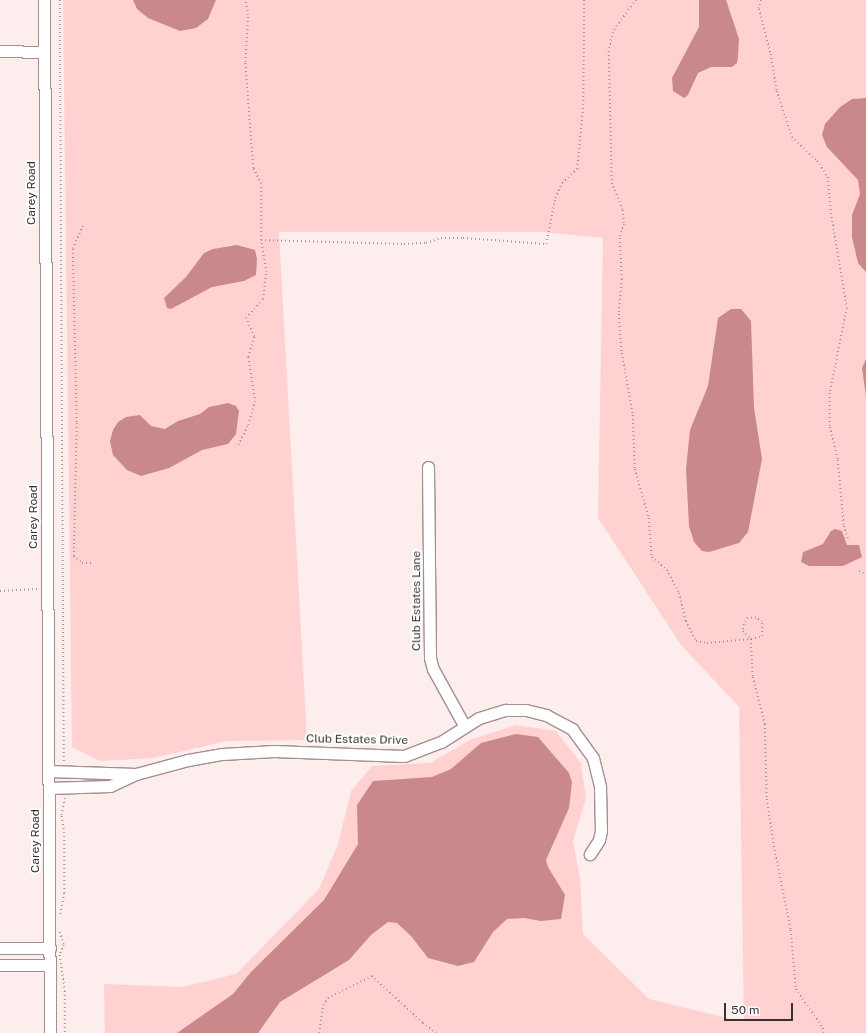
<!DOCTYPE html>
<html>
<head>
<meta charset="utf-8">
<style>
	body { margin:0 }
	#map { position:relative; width:866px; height:1033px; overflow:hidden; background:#feeded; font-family:"Public Sans",sans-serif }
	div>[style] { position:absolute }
	.green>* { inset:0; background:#ffd2d1 }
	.water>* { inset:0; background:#c98889 }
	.path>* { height:1.5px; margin-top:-0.75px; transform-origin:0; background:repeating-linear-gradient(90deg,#a39696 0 1px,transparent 0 4px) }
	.roads { filter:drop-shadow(1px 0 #a2908f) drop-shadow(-1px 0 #a2908f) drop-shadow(0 1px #a2908f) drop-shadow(0 -1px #a2908f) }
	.minor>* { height:11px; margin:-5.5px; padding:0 5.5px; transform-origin:5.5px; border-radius:5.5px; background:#fff }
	span { translate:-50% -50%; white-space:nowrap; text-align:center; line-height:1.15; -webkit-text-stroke:4px #fff; paint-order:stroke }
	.street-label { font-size:12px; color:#383131 }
	.scale { position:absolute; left:724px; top:1003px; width:69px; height:18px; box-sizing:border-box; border:2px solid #383131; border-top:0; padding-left:5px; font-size:12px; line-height:14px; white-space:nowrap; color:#383131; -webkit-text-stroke:3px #fff; paint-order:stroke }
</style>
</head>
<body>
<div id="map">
	<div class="green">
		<i style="clip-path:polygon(63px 0,866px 0,866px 1033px,105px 1033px,104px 984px,182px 987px,236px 974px,319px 889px,338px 844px,351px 791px,372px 766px,430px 763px,472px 739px,516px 725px,556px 731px,581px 763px,586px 798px,573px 841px,580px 879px,583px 934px,649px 999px,744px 1022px,739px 707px,681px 645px,598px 518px,603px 238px,541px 232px,279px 232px,307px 740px,227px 741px,153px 758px,100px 761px,72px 747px)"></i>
	</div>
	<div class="water">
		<i style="clip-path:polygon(133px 0,216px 0,208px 19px,196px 28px,180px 31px,148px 18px,137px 9px)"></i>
		<i style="clip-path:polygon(699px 0,726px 0,739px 39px,738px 57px,737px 63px,732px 67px,711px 67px,698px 73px,688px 95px,684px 98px,673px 91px,672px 78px,699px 27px)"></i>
		<i style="clip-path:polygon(866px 98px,866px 272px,858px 263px,852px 237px,852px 215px,860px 194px,858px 180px,827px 147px,822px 135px,825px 124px,840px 107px,852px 99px)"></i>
		<i style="clip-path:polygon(237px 245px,255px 250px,257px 259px,256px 275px,244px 281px,212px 287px,171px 309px,167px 308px,164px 298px,186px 277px,204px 253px,213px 249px)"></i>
		<i style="clip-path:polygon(731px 309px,741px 309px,751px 321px,754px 408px,762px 459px,748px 532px,739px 543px,709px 552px,702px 551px,694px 542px,689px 526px,686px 469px,690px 430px,708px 386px,718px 318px)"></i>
		<i style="clip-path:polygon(866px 359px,866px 396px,862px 368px)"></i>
		<i style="clip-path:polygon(228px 403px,236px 406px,239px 411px,236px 434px,228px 444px,202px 450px,169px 468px,141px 476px,127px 470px,113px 455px,110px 441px,113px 430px,118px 422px,126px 417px,140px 415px,151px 426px,165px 429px,178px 421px,200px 414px,209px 407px)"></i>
		<i style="clip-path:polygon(835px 529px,842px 531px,847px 545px,859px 545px,862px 557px,843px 566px,809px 566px,801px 562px,803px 552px,823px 544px,831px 531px)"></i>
		<i style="clip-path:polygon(516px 734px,538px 737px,569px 773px,572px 782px,569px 808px,546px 860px,548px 867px,565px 895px,561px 919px,541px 921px,524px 918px,507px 919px,493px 932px,474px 962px,458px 966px,428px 958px,411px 936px,397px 923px,388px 922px,371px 935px,349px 960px,280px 1002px,258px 1033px,177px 1033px,233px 994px,251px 972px,324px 900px,358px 844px,357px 805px,373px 781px,432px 777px,451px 769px,481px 743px)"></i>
	</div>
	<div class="path">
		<i style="left:60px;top:0;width:762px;rotate:89.7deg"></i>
		<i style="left:636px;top:0;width:39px;rotate:126deg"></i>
		<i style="left:613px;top:32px;width:19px;rotate:102deg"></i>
		<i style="left:609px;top:51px;width:132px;rotate:88.7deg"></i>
		<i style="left:612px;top:183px;width:29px;rotate:68deg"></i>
		<i style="left:623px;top:210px;width:14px;rotate:86deg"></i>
		<i style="left:624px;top:224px;width:15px;rotate:106deg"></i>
		<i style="left:620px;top:238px;width:41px;rotate:87.2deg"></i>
		<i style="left:622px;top:279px;width:35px;rotate:95deg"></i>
		<i style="left:619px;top:314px;width:39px;rotate:86deg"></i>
		<i style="left:622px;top:353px;width:63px;rotate:79.9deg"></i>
		<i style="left:633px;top:415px;width:54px;rotate:87.9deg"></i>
		<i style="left:635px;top:469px;width:51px;rotate:74.1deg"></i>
		<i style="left:649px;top:518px;width:39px;rotate:86deg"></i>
		<i style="left:652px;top:557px;width:20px;rotate:41deg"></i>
		<i style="left:667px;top:570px;width:26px;rotate:62deg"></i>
		<i style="left:679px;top:593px;width:29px;rotate:76deg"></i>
		<i style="left:686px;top:621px;width:22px;rotate:63deg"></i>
		<i style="left:696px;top:641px;width:11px;rotate:10deg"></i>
		<i style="left:707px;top:643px;width:44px;rotate:-5.2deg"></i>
		<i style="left:751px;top:639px;width:11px;rotate:-15deg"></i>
		<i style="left:762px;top:636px;width:14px;rotate:-90deg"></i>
		<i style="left:762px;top:622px;width:7px;rotate:-146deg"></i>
		<i style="left:756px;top:618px;width:8px;rotate:180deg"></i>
		<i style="left:748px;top:618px;width:7px;rotate:124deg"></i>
		<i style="left:744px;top:624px;width:7px;rotate:98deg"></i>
		<i style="left:743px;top:631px;width:11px;rotate:45deg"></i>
		<i style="left:751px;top:639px;width:38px;rotate:87deg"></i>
		<i style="left:753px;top:677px;width:49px;rotate:75.7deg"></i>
		<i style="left:765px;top:724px;width:75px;rotate:88.5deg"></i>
		<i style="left:767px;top:799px;width:48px;rotate:81.5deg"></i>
		<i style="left:774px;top:846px;width:86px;rotate:78.6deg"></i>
		<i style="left:791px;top:930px;width:59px;rotate:85.2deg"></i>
		<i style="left:796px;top:989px;width:47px;rotate:55.3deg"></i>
		<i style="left:823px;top:1028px;width:5px;rotate:79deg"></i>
		<i style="left:761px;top:0;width:9px;rotate:103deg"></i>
		<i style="left:759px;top:9px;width:47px;rotate:75.1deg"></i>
		<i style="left:771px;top:54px;width:37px;rotate:81deg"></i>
		<i style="left:777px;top:91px;width:48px;rotate:71.9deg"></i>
		<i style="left:792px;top:137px;width:35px;rotate:44deg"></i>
		<i style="left:817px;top:161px;width:19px;rotate:55deg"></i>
		<i style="left:828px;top:177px;width:36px;rotate:85deg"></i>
		<i style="left:831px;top:213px;width:96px;rotate:80.4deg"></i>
		<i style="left:847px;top:308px;width:87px;rotate:101.3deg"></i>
		<i style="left:830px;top:393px;width:34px;rotate:90deg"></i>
		<i style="left:830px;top:427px;width:34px;rotate:76deg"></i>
		<i style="left:838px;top:460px;width:66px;rotate:84.8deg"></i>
		<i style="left:844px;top:526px;width:16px;rotate:72deg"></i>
		<i style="left:83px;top:226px;width:25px;rotate:113deg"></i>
		<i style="left:73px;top:249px;width:174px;rotate:88.7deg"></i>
		<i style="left:77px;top:423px;width:133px;rotate:91.3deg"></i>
		<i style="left:74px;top:556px;width:11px;rotate:41deg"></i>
		<i style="left:82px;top:563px;width:10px"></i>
		<i style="left:261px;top:240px;width:143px;rotate:1.6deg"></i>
		<i style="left:404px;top:244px;width:22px;rotate:-3deg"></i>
		<i style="left:426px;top:243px;width:16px;rotate:-18deg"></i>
		<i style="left:441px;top:238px;width:22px"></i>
		<i style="left:463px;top:238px;width:83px;rotate:4.1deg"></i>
		<i style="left:546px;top:244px;width:47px;rotate:-78.9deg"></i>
		<i style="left:555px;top:198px;width:17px;rotate:-65deg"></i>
		<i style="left:562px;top:183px;width:21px;rotate:-43deg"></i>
		<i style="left:577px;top:169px;width:64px;rotate:-84.6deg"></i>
		<i style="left:583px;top:105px;width:105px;rotate:-89.5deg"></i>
		<i style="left:238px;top:445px;width:22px;rotate:-63deg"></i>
		<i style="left:248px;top:425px;width:24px;rotate:-73deg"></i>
		<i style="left:255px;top:402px;width:46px;rotate:-98.8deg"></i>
		<i style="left:248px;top:357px;width:21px;rotate:-73deg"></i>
		<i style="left:254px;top:337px;width:21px;rotate:-113deg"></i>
		<i style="left:246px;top:318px;width:25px;rotate:-48deg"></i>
		<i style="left:263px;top:299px;width:27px;rotate:-84deg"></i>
		<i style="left:266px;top:272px;width:32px;rotate:-99deg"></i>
		<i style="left:261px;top:240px;width:56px;rotate:-90deg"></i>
		<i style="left:261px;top:184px;width:18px;rotate:-117deg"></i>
		<i style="left:253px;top:168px;width:106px;rotate:-94.3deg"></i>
		<i style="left:245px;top:62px;width:47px;rotate:-86.3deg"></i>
		<i style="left:248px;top:15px;width:15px;rotate:-101deg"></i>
		<i style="left:859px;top:571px;width:8px;rotate:23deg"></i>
		<i style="left:0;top:591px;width:37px;rotate:-3deg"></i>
		<i style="left:60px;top:914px;width:21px;rotate:-79deg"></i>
		<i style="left:64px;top:893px;width:60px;rotate:-90deg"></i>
		<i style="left:64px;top:833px;width:18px;rotate:-99deg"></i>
		<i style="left:61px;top:815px;width:17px;rotate:-77deg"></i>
		<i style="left:60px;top:932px;width:14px;rotate:73deg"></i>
		<i style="left:64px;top:945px;width:11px;rotate:112deg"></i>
		<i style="left:60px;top:955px;width:36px;rotate:82deg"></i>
		<i style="left:65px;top:991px;width:42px;rotate:90deg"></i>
		<i style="left:319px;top:1033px;width:28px;rotate:-82deg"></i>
		<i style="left:323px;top:1005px;width:9px;rotate:-54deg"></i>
		<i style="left:328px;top:998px;width:49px;rotate:-26.6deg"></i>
		<i style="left:372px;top:976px;width:69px;rotate:42.7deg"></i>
		<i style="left:423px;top:1023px;width:17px;rotate:36deg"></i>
	</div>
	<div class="roads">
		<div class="minor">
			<i style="left:44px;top:0;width:1033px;rotate:89.67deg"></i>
			<i style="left:0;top:51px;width:44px;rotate:1.3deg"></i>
			<i style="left:428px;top:467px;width:191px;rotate:89.4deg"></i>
			<i style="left:430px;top:658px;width:11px;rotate:75deg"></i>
			<i style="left:433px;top:669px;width:66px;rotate:61.1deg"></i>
			<i style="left:49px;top:771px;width:87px;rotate:2deg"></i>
			<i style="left:49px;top:788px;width:61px;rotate:-1.9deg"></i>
			<i style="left:110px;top:786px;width:29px;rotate:-25deg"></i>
			<i style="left:136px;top:774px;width:54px;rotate:-15.1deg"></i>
			<i style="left:188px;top:760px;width:35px;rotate:-10deg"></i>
			<i style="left:222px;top:754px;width:52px;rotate:-3.3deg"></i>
			<i style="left:274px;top:751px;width:130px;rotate:2.2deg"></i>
			<i style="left:404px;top:756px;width:40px;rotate:-21deg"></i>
			<i style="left:441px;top:742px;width:45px;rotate:-32.3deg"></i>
			<i style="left:479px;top:718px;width:28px;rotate:-17deg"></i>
			<i style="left:506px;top:710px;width:20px"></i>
			<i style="left:526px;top:710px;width:21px;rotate:14deg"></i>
			<i style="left:546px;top:715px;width:30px;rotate:28deg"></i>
			<i style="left:572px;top:729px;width:36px;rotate:54deg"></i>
			<i style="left:593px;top:758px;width:30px;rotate:76deg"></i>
			<i style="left:600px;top:787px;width:44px;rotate:88.7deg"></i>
			<i style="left:601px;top:831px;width:9px;rotate:103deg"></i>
			<i style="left:599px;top:840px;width:17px;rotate:123deg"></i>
			<i style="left:0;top:948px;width:50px"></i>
			<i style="left:0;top:965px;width:50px"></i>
		</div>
	</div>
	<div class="street-label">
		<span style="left:32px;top:193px;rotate:-90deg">Carey Road</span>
		<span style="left:34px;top:517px;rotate:-90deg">Carey Road</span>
		<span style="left:417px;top:601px;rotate:-90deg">Club Estates Lane</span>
		<span style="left:357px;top:740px;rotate:1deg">Club Estates Drive</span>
		<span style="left:36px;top:841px;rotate:-90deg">Carey Road</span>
	</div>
	<div class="scale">50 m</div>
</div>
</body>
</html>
